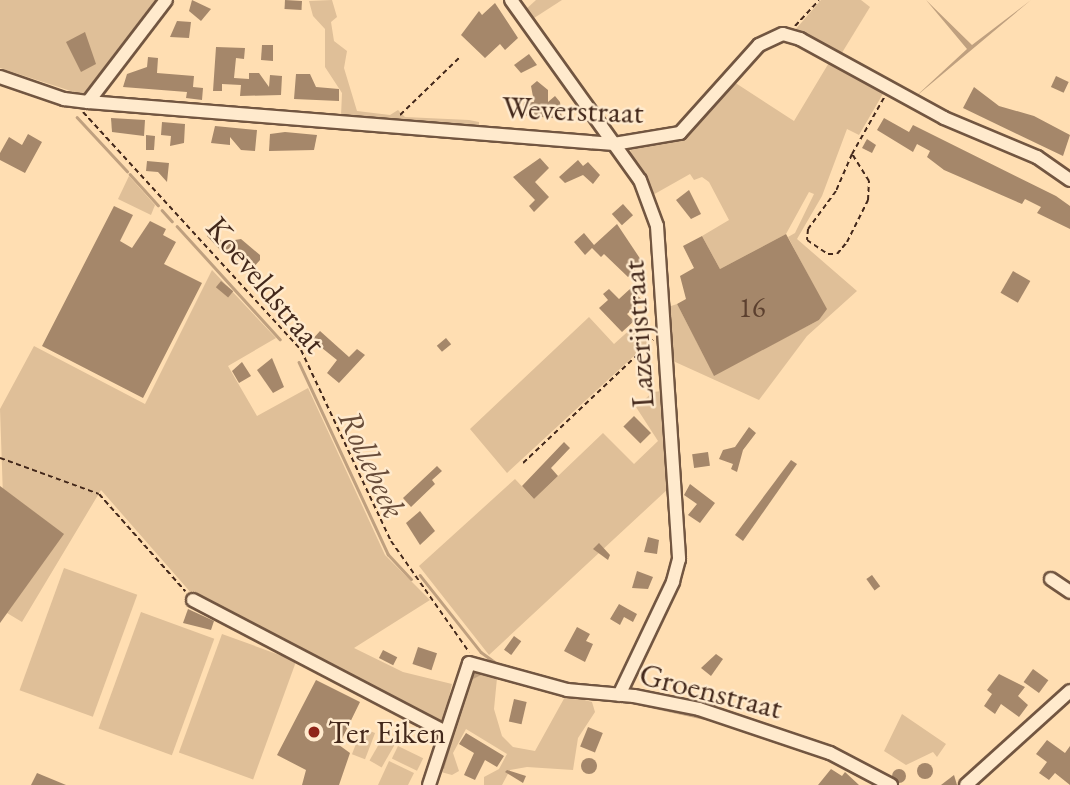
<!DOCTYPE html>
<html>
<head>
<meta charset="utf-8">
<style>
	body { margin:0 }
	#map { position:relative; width:1070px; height:785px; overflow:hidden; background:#ffdeb2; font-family:"EB Garamond",serif }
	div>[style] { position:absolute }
	.green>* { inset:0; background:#dfbf98; transform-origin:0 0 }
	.water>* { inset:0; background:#bfa07f }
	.stream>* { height:2.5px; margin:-1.25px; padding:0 1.25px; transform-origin:1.25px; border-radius:1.25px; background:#bfa07f }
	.building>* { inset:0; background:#a5876a; transform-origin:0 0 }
	.round { border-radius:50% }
	.path>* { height:2px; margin-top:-1px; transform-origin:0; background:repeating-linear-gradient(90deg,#43281b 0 5px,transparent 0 8.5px) }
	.roads { filter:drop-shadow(2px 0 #725641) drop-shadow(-2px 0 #725641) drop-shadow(0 2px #725641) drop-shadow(0 -2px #725641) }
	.minor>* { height:12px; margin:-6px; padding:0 6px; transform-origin:6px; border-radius:6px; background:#ffeacd }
	.dots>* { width:19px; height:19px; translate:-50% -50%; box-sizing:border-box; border:4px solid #ffeacd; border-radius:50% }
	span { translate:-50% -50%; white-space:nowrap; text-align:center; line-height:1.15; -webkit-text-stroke:5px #ffeacd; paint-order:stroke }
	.number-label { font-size:28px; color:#5c402f }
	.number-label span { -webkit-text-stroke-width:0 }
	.street-label { font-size:32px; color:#43281b }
	.poi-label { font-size:32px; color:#43281b }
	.left { translate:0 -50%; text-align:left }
	.water-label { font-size:33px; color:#684c39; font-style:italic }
</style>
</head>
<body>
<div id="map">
	<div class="green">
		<i style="clip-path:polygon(0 0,158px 0,83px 95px,0 68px)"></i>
		<i style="clip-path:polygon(332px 0,337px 17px,331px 22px,334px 41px,347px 51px,344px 68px,357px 111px,390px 115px,398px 110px,405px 117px,469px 120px,479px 122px,479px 130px,341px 116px,342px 93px,325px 67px,325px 29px,313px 16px,309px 1px)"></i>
		<i style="clip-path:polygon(536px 0,562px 0,531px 20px,524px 11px)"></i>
		<i style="clip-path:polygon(821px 0,861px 0,870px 7px,840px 56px,795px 30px)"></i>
		<i style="clip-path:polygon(830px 61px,884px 92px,859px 135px,847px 129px,822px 196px,797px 239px,857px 291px,807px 336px,759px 400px,673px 361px,668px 307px,677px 304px,714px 375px,819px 320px,826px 309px,788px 237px,795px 233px,814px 194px,809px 192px,786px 234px,720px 269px,702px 236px,729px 220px,709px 182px,702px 177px,694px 180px,690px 174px,651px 196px,628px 157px,632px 147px,685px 134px,734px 82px,794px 121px)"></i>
		<i style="clip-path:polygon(129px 176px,155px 205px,151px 215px,118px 199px)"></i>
		<i style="clip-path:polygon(212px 270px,276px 338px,228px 366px,257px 416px,308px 388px,385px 555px,430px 600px,354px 648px,403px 672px,452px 684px,443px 723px,192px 594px,101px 490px,22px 622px,7px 613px,0 409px,34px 346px,145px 404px)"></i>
		<i style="clip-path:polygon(589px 317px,614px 344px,634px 326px,649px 342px,507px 473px,470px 429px)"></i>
		<i style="clip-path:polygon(662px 391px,669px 488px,489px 655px,419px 566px,515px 479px,534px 499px,603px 433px,634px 464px,658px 441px,636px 407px,653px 392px)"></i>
		<i style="left:64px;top:568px;width:78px;height:130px;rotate:20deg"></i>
		<i style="left:141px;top:612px;width:78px;height:124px;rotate:20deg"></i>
		<i style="left:222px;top:634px;width:79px;height:126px;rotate:20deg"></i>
		<i style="clip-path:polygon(472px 670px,497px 678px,494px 709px,502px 736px,513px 747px,535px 751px,566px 695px,592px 702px,595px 712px,578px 738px,573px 770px,527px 767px,510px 770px,502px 785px,484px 785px,484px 777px,499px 769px,507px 754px,466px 729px,453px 753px,459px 771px,452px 775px,441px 772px,439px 763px)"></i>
		<i style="clip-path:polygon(902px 714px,946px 744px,937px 757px,933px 752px,906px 765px,884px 751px)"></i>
		<i style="left:362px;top:728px;width:14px;height:28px;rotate:21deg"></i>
		<i style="left:383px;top:737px;width:14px;height:27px;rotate:30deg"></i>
		<i style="left:398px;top:746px;width:28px;height:14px;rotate:26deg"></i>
		<i style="clip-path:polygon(389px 761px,414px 773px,408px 785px,378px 785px)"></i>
	</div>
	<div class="water">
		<i style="clip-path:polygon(926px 0,972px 45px,1031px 0,914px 98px,967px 49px)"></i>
		<i style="clip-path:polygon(472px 671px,487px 672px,471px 680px,444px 769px,440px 768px)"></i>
	</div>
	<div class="stream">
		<i style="left:0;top:70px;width:30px;rotate:20deg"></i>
		<i style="left:77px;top:117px;width:74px;rotate:47.2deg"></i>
		<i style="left:130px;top:174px;width:42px;rotate:47.9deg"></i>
		<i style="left:162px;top:210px;width:15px;rotate:48deg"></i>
		<i style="left:177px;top:226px;width:153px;rotate:47.7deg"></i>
		<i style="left:299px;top:362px;width:212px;rotate:65.1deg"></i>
		<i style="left:388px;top:554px;width:34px;rotate:47deg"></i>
		<i style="left:420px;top:575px;width:98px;rotate:51.6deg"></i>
		<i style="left:481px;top:652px;width:22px;rotate:36deg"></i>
		<i style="left:641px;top:704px;width:71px;rotate:12.3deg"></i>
	</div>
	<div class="building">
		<i style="clip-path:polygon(192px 0,211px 9px,201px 21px,189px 11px)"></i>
		<i style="left:285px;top:0;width:17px;height:9px;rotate:3deg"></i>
		<i style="clip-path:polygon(495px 3px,518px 38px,505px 50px,500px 44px,485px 58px,461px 35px,479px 11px,482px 15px)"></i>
		<i style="clip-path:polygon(177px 21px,191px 22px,189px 38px,170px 37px)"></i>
		<i style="clip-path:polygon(85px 32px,96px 64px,81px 72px,66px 42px)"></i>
		<i style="clip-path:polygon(262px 45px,273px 45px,273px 61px,261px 60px)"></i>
		<i style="clip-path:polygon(216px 47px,245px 48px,244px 59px,236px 58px,234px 78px,249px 79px,249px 73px,259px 73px,269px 87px,270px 75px,282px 76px,281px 95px,240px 96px,241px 85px,222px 84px,222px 91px,213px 91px)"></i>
		<i style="clip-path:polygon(529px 54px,537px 65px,521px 73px,514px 65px)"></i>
		<i style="clip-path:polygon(148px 57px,158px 58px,157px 73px,194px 76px,193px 87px,203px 88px,202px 100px,186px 98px,187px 92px,123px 87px,127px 74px,147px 67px)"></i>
		<i style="clip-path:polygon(296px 74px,310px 74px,316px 87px,339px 89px,339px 101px,294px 99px)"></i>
		<i style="left:1056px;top:76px;width:14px;height:12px;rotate:25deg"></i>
		<i style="clip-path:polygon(537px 81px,548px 90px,548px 102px,555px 96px,560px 102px,562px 119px,521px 115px,524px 102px,534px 102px,531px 86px)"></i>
		<i style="clip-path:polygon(974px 87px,999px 106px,1034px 116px,1070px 135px,1063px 156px,963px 108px)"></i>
		<i style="clip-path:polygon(111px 118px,145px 120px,144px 136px,112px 132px)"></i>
		<i style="clip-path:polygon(884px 118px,909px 132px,913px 125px,1056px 196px,1070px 206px,1070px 229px,1037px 213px,1041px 207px,1025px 199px,1022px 204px,944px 170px,927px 157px,930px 151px,917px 144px,913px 152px,877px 130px)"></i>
		<i style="clip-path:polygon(162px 122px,185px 124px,184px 143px,170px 146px,171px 136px,161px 135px)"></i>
		<i style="clip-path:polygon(215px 126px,257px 130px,255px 151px,241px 150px,230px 137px,230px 145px,211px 143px)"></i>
		<i style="clip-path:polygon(285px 132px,317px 135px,314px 150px,269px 151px,270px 134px)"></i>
		<i style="clip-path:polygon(28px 134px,42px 142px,25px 173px,0 160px,0 153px,9px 137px,22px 145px)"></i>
		<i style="clip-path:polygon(146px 135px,155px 136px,154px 150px,146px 150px)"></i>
		<i style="clip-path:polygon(867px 139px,876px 145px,872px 153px,862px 148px)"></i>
		<i style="clip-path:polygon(540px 158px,549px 168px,535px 182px,549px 197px,534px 212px,529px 206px,535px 200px,513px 177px)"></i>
		<i style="clip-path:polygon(578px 160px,583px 166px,588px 162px,600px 175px,593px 184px,583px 175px,565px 183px,559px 177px)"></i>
		<i style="clip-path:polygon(147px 161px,169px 163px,167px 182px,158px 172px,146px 171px)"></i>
		<i style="clip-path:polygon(689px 190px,701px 214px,691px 219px,676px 200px)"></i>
		<i style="left:623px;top:204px;width:15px;height:15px;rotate:48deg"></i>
		<i style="clip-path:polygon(114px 206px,133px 215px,120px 241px,132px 248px,150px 221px,166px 229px,163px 235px,176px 242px,164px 264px,202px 283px,143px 398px,42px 346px)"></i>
		<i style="clip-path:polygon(617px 224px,643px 263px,628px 277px,604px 254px,601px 257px,592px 248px,585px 255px,574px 242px,584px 233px,594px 245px)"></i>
		<i style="clip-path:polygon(212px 231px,223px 242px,241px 239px,260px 255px,260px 260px,253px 268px,238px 255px,224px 254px,207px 236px)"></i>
		<i style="clip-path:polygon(786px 234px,827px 309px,819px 320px,714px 376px,677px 304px,686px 299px,680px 276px,694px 268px,683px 246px,702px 236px,720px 269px)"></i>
		<i style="left:1013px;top:271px;width:20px;height:25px;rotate:30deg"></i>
		<i style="left:221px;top:281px;width:16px;height:8px;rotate:40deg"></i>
		<i style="clip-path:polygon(631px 288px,642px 300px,627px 314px,634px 321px,622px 332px,599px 308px,608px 300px,603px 294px,609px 289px,619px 299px)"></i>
		<i style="clip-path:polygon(320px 331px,349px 357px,357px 349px,365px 355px,339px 383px,327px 373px,337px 360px,312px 340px)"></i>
		<i style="left:446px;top:338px;width:8px;height:12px;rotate:50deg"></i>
		<i style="clip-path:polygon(272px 358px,284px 387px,273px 393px,257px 370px)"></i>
		<i style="clip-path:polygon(242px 362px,251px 376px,239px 383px,232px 371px)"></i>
		<i style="left:634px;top:416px;width:24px;height:15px;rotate:45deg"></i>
		<i style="clip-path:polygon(749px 427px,756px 433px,743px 450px,737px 472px,731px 469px,733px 464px,719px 459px,723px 450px,735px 447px)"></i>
		<i style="clip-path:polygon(564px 442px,570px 448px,551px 468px,558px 476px,534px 499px,522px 486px)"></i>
		<i style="left:708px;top:452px;width:14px;height:16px;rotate:82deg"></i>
		<i style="clip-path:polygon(791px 460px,797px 464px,743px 541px,735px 535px)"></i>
		<i style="clip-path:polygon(437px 466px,442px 471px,432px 480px,435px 484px,411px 507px,403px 498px)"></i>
		<i style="clip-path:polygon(690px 484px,715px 503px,700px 523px,688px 515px,697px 504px,684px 495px)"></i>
		<i style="clip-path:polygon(0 486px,64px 534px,0 623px)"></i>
		<i style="clip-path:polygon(420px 511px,435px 531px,420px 545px,406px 523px)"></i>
		<i style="clip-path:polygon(648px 537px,659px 540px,657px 554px,644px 552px)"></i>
		<i style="clip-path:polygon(599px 543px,610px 555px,608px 560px,593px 549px)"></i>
		<i style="clip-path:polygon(637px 571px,653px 577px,648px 589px,632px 588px)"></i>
		<i style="left:872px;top:575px;width:14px;height:7px;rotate:54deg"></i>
		<i style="clip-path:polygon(619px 604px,637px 614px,633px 622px,624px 617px,620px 625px,610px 619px)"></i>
		<i style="clip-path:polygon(188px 609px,214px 621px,211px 630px,183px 623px)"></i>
		<i style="clip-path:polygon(577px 627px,590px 634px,586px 641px,593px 644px,585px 662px,564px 651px)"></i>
		<i style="left:514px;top:636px;width:9px;height:17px;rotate:36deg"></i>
		<i style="left:418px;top:647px;width:20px;height:18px;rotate:18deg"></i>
		<i style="left:383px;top:650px;width:16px;height:9px;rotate:27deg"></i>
		<i style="clip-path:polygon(716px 654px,723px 659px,711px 676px,701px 668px)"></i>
		<i style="left:1033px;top:669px;width:19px;height:16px;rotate:36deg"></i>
		<i style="clip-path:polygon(999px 674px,1025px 687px,1018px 696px,1028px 705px,1019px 717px,1001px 704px,995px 714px,984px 706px,992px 694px,987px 690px)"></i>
		<i style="clip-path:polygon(316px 680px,360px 702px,339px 745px,350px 753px,339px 785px,302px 785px,306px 770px,277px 755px)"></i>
		<i style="left:514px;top:699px;width:13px;height:23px;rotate:13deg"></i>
		<i style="left:588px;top:727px;width:16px;height:21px;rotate:22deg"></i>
		<i style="clip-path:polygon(466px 733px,504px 756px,497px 767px,485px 760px,475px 780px,464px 775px,474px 753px,459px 744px)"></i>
		<i style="clip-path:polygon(1047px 740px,1065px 753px,1070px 746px,1070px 785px,1055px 773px,1049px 780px,1039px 773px,1047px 762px,1036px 754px)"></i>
		<i class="round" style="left:581px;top:758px;width:16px;height:16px"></i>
		<i class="round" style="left:917px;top:763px;width:16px;height:16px"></i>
		<i style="clip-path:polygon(831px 769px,842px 776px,845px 772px,859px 785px,818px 785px)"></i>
		<i class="round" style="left:892px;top:769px;width:14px;height:14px"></i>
		<i style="clip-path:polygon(507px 770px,526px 776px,523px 783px,505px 772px)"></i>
		<i style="clip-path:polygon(37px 773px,66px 785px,31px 785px)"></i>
		<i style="clip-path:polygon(954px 775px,957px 785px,941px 785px)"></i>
	</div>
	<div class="path">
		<i style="left:795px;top:26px;width:35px;rotate:-47deg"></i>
		<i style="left:83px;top:112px;width:323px;rotate:47.5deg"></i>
		<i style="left:301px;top:350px;width:211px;rotate:64.8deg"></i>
		<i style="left:391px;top:541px;width:136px;rotate:54.9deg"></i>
		<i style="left:400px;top:115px;width:82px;rotate:-44deg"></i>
		<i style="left:852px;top:154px;width:40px;rotate:113.4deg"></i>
		<i style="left:836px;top:191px;width:47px;rotate:126.4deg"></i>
		<i style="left:808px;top:229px;width:11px;rotate:95deg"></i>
		<i style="left:807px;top:240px;width:25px;rotate:34deg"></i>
		<i style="left:828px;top:254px;width:9px"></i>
		<i style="left:837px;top:254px;width:16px;rotate:-50deg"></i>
		<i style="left:847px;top:242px;width:47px;rotate:-63.4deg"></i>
		<i style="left:868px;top:200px;width:19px;rotate:-87deg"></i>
		<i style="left:869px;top:181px;width:32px;rotate:-122deg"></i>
		<i style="left:852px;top:154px;width:67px;rotate:-60.4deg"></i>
		<i style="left:0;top:458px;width:105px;rotate:20deg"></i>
		<i style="left:99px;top:494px;width:130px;rotate:48.4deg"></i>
		<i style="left:523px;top:463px;width:179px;rotate:-43.4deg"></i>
	</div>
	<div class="roads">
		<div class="minor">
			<i style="left:511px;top:0;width:221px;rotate:54.4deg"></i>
			<i style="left:640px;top:180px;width:49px;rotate:69.7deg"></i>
			<i style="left:657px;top:226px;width:334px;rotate:86.2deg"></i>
			<i style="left:679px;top:559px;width:24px;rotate:105deg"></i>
			<i style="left:673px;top:582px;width:125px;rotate:115.5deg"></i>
			<i style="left:0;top:77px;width:68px;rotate:19deg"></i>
			<i style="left:64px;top:99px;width:24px;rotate:7deg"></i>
			<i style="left:88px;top:102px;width:528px;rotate:4.57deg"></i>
			<i style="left:614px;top:144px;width:67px;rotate:-9.5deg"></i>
			<i style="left:680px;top:133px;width:118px;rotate:-48.1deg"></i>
			<i style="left:759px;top:45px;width:26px;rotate:-25deg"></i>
			<i style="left:783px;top:34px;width:18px;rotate:16deg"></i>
			<i style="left:800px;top:39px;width:164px;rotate:28.7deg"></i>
			<i style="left:944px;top:118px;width:101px;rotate:22.8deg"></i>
			<i style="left:1037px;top:157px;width:40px;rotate:34.9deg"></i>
			<i style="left:88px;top:102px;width:128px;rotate:-52.6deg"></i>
			<i style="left:1051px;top:579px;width:23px;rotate:34deg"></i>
			<i style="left:193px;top:600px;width:284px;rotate:27.6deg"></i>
			<i style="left:429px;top:785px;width:128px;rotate:-71.8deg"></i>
			<i style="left:469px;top:663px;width:102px;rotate:15.4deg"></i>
			<i style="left:567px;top:690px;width:67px;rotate:5.1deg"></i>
			<i style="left:634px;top:696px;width:66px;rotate:11.3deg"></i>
			<i style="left:699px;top:709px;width:138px;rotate:18.6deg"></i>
			<i style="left:830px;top:753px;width:69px;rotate:27.7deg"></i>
			<i style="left:966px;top:785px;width:140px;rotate:-42.1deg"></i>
		</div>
	</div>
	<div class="dots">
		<i style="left:314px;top:732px;background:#8f2418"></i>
	</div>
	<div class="number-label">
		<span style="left:752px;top:307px">16</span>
	</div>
	<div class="street-label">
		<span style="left:573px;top:110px;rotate:2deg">Weverstraat</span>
		<span style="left:266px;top:285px;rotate:50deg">Koeveldstraat</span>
		<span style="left:638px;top:334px;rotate:-94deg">Lazerijstraat</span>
		<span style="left:711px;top:691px;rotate:14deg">Groenstraat</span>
	</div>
	<div class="poi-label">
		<span class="left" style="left:328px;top:732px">Ter Eiken</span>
	</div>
	<div class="water-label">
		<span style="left:372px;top:464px;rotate:65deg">Rollebeek</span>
	</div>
</div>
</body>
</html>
